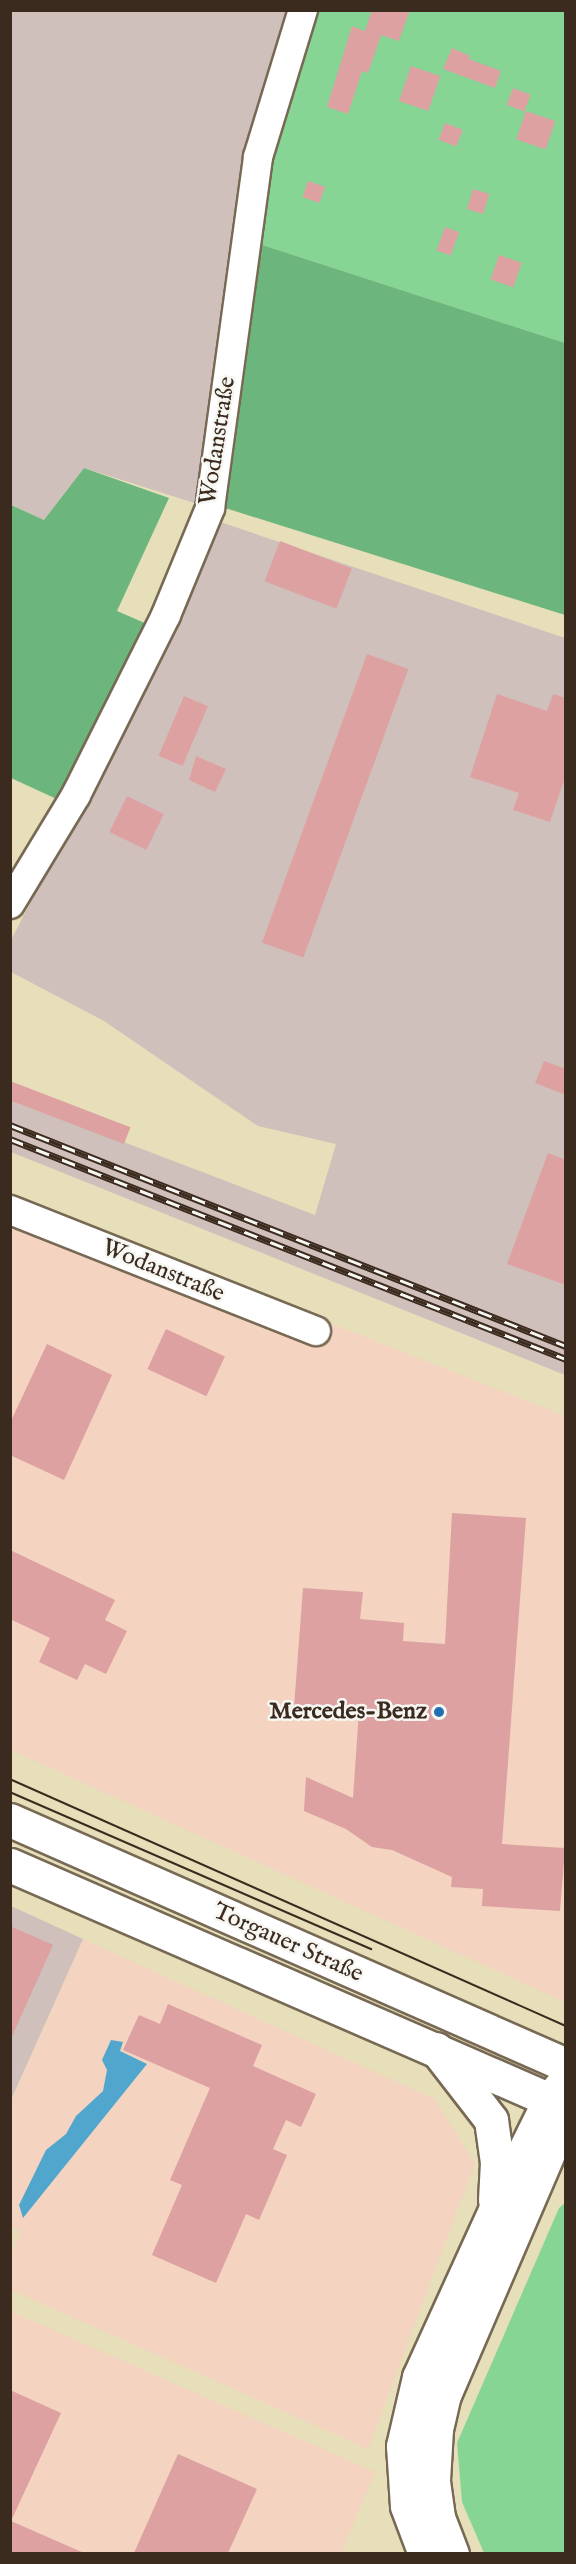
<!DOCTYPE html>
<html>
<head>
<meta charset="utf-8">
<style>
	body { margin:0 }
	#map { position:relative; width:576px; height:2564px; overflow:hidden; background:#e7dfb9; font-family:"IM FELL English",serif }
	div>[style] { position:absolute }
	.built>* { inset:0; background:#f4d3c0 }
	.industrial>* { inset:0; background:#d0c0bc }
	.green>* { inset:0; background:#86d595 }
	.forest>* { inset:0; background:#6cb67e }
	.water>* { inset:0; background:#50a6cc }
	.building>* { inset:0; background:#dca1a0; transform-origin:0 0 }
	.roads { filter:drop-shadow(2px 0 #776954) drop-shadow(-2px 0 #776954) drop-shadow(0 2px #776954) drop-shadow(0 -2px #776954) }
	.minor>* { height:28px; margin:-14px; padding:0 14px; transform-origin:14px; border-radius:14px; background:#fff }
	.major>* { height:33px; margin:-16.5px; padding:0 16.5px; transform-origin:16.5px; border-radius:16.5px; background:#fff }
	.highway>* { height:33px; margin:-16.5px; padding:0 16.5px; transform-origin:16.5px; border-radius:16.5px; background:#fff }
	.tram>* { height:1.5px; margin:-0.75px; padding:0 0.75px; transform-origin:0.75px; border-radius:0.75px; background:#3b2a1e }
	.rail>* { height:7px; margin-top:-3.5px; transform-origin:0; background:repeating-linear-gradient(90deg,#f6f6f2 0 14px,#3b2a1e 0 28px); box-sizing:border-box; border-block:2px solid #3b2a1e }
	.dots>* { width:16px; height:16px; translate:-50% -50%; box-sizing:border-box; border:3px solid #f6f6f2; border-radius:50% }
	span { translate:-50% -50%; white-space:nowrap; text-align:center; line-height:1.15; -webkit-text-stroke:5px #f6f6f2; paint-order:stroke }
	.street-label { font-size:24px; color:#3b2a1e }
	.poi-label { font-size:24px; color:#3b2a1e; font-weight:700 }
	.right { translate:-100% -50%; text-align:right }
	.frame { position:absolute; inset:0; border:12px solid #3b2a1e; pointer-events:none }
</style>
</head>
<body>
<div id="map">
	<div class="built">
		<i style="clip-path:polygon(11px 1197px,565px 1416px,565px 2002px,11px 1750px)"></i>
		<i style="clip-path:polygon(83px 1939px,434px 2099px,475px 2163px,368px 2449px,11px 2290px,10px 2259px,21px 2231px,11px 2226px,11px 2101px)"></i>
		<i style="clip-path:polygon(10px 2311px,375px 2472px,341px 2553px,11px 2553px)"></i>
	</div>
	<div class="industrial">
		<i style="clip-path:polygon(11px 11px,305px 11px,210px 508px,84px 468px,44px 520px,11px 505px)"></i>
		<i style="clip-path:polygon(217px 521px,565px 638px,565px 1375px,11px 1152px,11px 1099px,315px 1215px,336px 1144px,258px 1126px,104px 1021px,11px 972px,11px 940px,98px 772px)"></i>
		<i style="clip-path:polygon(11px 1906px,83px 1939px,11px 2100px)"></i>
	</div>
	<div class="green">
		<i style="clip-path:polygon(303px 11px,565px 11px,565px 343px,247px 240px)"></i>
		<i style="clip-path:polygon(565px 2203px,565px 2553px,484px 2553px,462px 2502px,457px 2443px,559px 2208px)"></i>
	</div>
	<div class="forest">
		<i style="clip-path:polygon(247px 240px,565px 343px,565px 615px,222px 507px)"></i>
		<i style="clip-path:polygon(84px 468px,169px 498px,117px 611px,147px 624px,61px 801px,11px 778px,11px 505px,44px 520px)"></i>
	</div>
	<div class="water">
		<i style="clip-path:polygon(111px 2040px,123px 2042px,120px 2051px,147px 2064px,23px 2218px,19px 2205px,46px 2150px,66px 2134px,76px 2116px,103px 2091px,107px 2070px,102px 2060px)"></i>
	</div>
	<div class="building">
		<i style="clip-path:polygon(372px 10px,410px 10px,399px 41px,381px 35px,368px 73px,362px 71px,348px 114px,327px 107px,352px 26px,365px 31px)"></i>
		<i style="clip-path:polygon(452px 48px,470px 56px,469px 59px,501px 71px,495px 88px,443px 69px)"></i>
		<i style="left:411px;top:66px;width:31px;height:37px;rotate:19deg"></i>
		<i style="left:513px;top:88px;width:19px;height:18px;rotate:21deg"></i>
		<i style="left:526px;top:111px;width:31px;height:30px;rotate:19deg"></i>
		<i style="left:445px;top:123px;width:19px;height:18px;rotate:21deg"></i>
		<i style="left:308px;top:181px;width:18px;height:17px;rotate:19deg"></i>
		<i style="left:473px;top:189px;width:17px;height:21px;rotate:17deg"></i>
		<i style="left:445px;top:227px;width:15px;height:25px;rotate:20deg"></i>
		<i style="left:499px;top:255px;width:24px;height:26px;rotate:19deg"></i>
		<i style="left:280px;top:541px;width:77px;height:43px;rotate:21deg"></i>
		<i style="left:367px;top:654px;width:44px;height:307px;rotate:20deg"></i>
		<i style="clip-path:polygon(497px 694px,547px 711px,553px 694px,566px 698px,566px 774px,550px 822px,513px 810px,519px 793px,470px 777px)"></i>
		<i style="left:184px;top:696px;width:26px;height:65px;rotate:23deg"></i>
		<i style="clip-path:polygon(196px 756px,226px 769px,215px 792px,189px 780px)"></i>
		<i style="left:127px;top:796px;width:41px;height:40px;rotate:26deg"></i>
		<i style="clip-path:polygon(544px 1061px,566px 1069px,566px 1095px,535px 1083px)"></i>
		<i style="left:10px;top:1081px;width:129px;height:18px;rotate:21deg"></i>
		<i style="clip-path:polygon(548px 1153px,566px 1160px,566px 1285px,507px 1264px)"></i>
		<i style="left:166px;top:1329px;width:65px;height:44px;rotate:25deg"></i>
		<i style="clip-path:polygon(47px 1344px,112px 1375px,64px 1480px,10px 1455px,10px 1423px)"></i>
		<i style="clip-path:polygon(452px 1513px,526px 1518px,502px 1844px,565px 1848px,560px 1911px,482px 1906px,483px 1889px,451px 1887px,452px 1877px,392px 1850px,372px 1847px,346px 1829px,304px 1811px,306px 1777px,353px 1798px,359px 1711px,294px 1707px,303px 1588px,363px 1592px,360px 1619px,404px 1623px,403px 1641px,445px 1644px)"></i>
		<i style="clip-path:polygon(10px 1550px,115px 1600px,105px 1620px,127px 1631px,106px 1674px,85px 1664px,77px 1680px,39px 1662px,50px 1638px,10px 1619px)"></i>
		<i style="clip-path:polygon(10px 1926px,53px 1945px,10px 2041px)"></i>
		<i style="clip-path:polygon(168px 2004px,262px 2045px,253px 2066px,316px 2094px,301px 2127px,286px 2120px,273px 2149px,287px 2155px,259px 2220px,246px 2214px,216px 2283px,152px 2255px,182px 2185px,170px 2180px,210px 2088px,123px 2050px,139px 2015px,160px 2024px)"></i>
		<i style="clip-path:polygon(10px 2390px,61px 2413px,11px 2521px,84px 2553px,10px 2553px)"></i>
		<i style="clip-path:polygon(178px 2454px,257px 2489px,228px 2553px,134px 2553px)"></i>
	</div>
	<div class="roads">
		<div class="minor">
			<i style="left:10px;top:904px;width:127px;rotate:-58.8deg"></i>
			<i style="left:76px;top:795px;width:201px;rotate:-63.4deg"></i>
			<i style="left:166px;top:615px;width:116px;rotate:-67.6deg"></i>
			<i style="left:210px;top:508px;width:354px;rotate:-82.2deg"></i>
			<i style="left:258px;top:157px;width:154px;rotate:-73deg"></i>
			<i style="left:10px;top:1210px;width:329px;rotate:21.6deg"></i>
		</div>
		<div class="major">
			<i style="left:10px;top:1820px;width:608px;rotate:23.78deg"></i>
			<i style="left:10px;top:1865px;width:606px;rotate:23.52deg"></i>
		</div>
		<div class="highway">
			<i style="left:436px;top:2049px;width:90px;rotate:52.2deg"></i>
			<i style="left:491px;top:2120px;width:42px;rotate:81.9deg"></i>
			<i style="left:497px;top:2162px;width:38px;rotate:93deg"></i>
			<i style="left:425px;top:2554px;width:51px;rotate:-110.6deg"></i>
			<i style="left:407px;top:2506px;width:60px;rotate:-93.8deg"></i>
			<i style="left:403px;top:2446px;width:71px;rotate:-76.9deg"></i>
			<i style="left:419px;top:2377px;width:183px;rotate:-65.5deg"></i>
			<i style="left:495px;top:2210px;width:124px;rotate:-63.6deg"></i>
			<i style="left:550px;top:2099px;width:25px;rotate:-50deg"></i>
			<i style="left:452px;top:2554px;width:40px;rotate:-111deg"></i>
			<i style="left:438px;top:2517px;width:37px;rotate:-98deg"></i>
			<i style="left:433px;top:2480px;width:51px;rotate:-86.6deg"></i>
			<i style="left:436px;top:2429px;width:35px;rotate:-77deg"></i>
			<i style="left:444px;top:2395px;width:304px;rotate:-66.7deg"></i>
		</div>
	</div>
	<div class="tram">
		<i style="left:10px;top:1779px;width:608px;rotate:23.95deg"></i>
		<i style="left:10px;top:1792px;width:394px;rotate:23.5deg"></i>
	</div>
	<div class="rail">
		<i style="left:10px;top:1125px;width:598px;rotate:21.68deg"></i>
		<i style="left:10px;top:1139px;width:598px;rotate:21.59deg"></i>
	</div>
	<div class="dots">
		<i style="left:439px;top:1712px;background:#1f6fb2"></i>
	</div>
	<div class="street-label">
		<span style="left:218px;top:441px;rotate:-81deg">Wodanstraße</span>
		<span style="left:163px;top:1271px;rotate:22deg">Wodanstraße</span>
		<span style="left:288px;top:1943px;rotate:24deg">Torgauer Straße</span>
	</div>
	<div class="poi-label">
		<span class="right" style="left:427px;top:1712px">Mercedes-Benz</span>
	</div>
	<div class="frame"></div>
</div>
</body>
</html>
